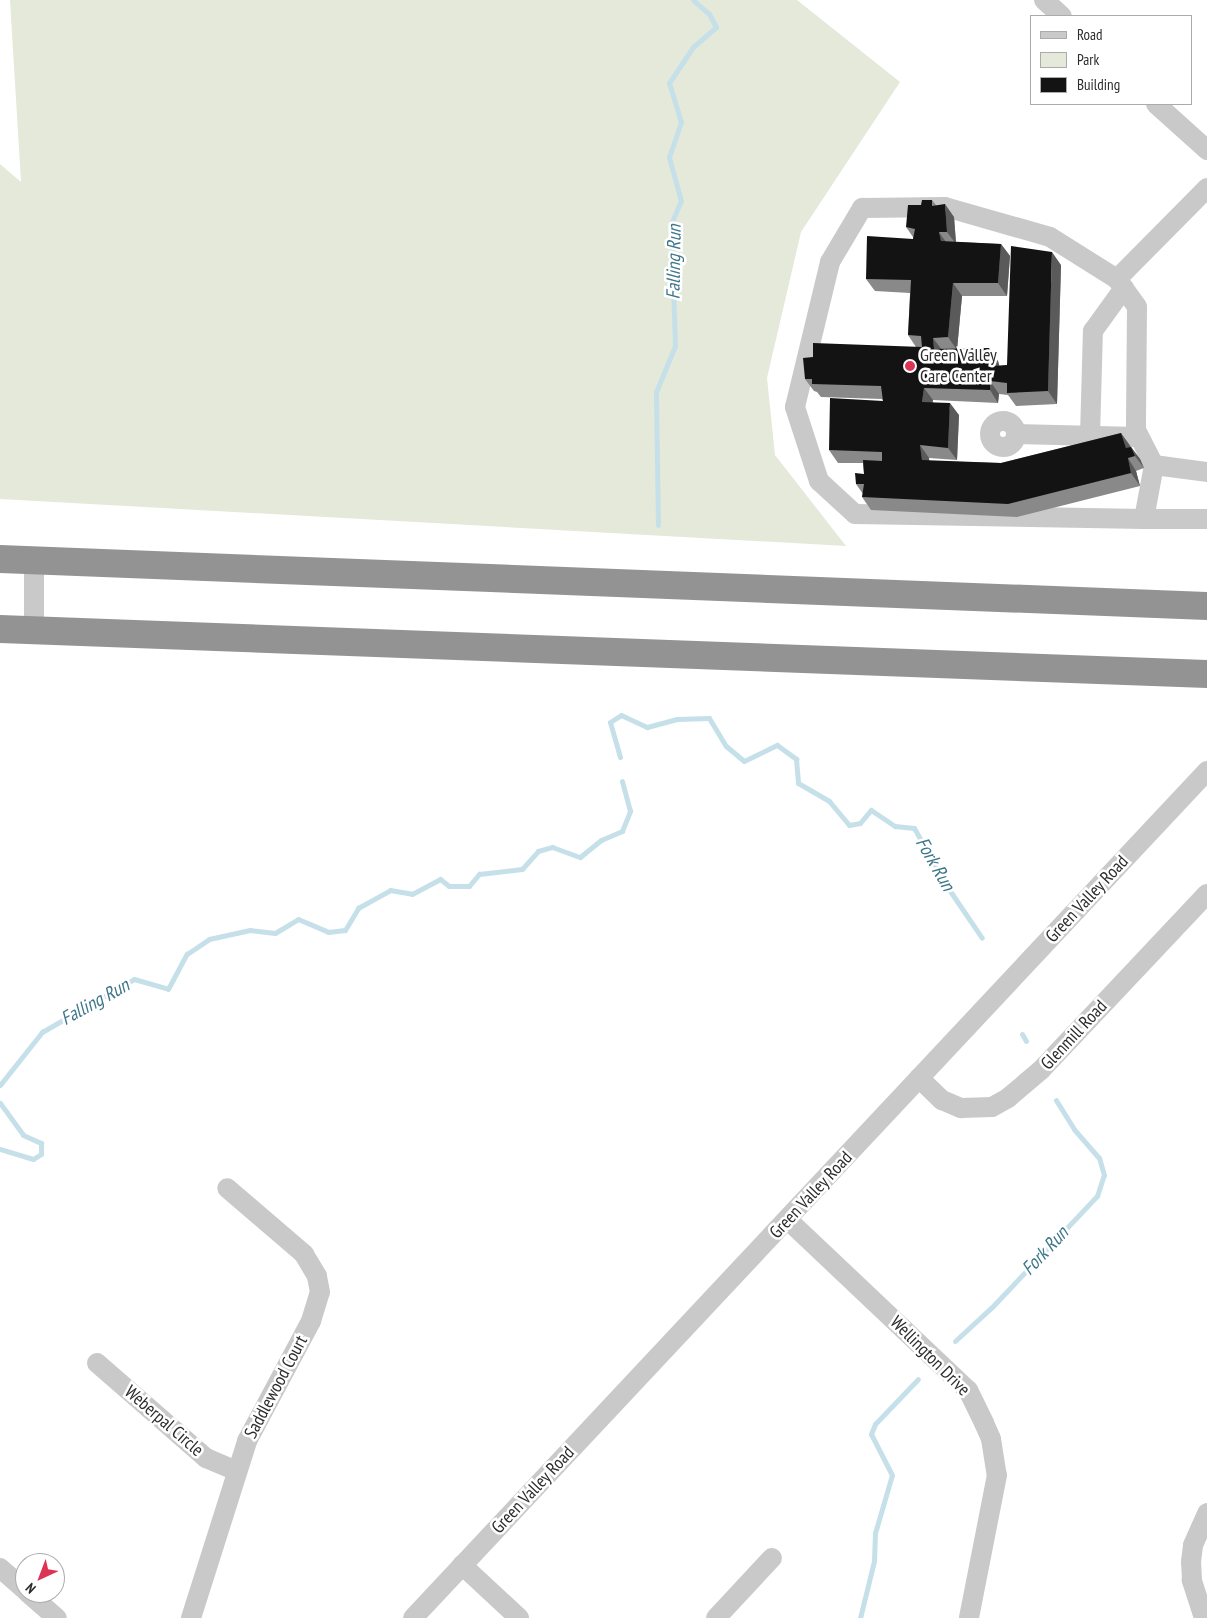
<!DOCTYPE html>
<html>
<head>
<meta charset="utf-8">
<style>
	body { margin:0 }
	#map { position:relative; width:1207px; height:1618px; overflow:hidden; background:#fff; font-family:"PT Sans Narrow",sans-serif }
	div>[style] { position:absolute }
	.green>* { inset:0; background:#e4e9d9 }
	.stream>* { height:5px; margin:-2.5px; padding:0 2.5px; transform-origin:2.5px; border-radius:2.5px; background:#c6e0e9 }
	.minor>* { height:20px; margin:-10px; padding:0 10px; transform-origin:10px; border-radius:10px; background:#c9c9c9 }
	.minor>.ring { margin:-10px; padding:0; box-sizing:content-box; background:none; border:20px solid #c9c9c9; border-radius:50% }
	.highway>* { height:28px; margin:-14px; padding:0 14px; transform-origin:14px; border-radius:14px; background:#939393 }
	.wall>* { inset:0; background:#898989 }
	.shaded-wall>* { inset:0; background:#5a5a5a }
	.building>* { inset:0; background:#131313 }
	.dots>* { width:14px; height:14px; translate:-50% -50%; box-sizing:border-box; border:2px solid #fff; border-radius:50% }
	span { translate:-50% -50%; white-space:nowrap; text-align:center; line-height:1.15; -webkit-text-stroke:5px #fff; paint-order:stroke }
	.poi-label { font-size:18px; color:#2c2c2c }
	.left { translate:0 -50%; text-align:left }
	.street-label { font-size:18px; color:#2c2c2c }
	.water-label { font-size:19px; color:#3e768a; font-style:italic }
	.legend { position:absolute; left:1030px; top:15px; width:162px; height:90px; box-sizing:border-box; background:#fff; border:1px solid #ababab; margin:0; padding:6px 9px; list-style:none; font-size:15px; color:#2c2c2c }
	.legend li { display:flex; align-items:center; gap:10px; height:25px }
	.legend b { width:25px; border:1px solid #ababab }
	.north { position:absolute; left:15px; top:1553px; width:50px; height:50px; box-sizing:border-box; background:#fff; border:1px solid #ababab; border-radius:50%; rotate:223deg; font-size:14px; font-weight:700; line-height:20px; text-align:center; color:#2c2c2c }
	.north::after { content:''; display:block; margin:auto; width:18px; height:22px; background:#dd3456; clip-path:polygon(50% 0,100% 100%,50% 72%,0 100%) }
</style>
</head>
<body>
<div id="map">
	<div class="green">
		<i style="clip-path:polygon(10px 0,797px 0,900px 82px,801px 232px,767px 378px,775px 455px,846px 546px,0 499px,0 164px,21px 182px)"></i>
	</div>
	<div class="stream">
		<i style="left:658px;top:525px;width:133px;rotate:-90.9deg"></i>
		<i style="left:656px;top:392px;width:50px;rotate:-67.6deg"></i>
		<i style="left:675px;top:346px;width:122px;rotate:-91.9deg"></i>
		<i style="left:671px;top:224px;width:25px;rotate:-67deg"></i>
		<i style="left:681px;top:201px;width:46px;rotate:-105.3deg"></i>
		<i style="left:669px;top:157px;width:37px;rotate:-71deg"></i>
		<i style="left:681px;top:122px;width:41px;rotate:-107.1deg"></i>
		<i style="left:669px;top:83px;width:43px;rotate:-56.3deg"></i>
		<i style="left:693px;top:47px;width:30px;rotate:-41deg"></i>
		<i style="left:716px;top:27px;width:15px;rotate:-118deg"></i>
		<i style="left:709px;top:14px;width:21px;rotate:-139deg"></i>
		<i style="left:620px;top:757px;width:36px;rotate:-106deg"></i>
		<i style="left:610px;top:722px;width:13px;rotate:-32deg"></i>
		<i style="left:621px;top:715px;width:29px;rotate:25deg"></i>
		<i style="left:647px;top:727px;width:31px;rotate:-15deg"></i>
		<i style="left:677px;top:719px;width:32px;rotate:-2deg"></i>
		<i style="left:709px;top:718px;width:33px;rotate:59deg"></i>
		<i style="left:726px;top:746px;width:23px;rotate:40deg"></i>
		<i style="left:744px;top:761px;width:37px;rotate:-26deg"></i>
		<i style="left:777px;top:745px;width:24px;rotate:36deg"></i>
		<i style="left:796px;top:759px;width:24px;rotate:85deg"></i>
		<i style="left:798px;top:783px;width:36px;rotate:30deg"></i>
		<i style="left:829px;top:801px;width:31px;rotate:50deg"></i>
		<i style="left:849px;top:825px;width:11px;rotate:-10deg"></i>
		<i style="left:860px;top:823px;width:17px;rotate:-50deg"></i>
		<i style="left:871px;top:810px;width:29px;rotate:34deg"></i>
		<i style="left:895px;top:826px;width:19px;rotate:6deg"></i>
		<i style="left:914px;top:828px;width:69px;rotate:60.5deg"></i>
		<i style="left:948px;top:888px;width:60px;rotate:55.8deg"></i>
		<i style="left:1022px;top:1034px;width:8px;rotate:60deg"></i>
		<i style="left:0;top:1085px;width:68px;rotate:-51.6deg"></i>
		<i style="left:42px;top:1032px;width:106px;rotate:-29.9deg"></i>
		<i style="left:134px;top:979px;width:35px;rotate:16deg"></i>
		<i style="left:168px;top:989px;width:40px;rotate:-62deg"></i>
		<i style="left:187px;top:954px;width:27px;rotate:-34deg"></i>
		<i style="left:209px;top:939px;width:42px;rotate:-12.4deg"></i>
		<i style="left:250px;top:930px;width:25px;rotate:7deg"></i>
		<i style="left:275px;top:933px;width:27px;rotate:-31deg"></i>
		<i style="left:298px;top:919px;width:33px;rotate:23deg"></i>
		<i style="left:328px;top:932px;width:17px;rotate:-7deg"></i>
		<i style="left:345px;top:930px;width:26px;rotate:-59deg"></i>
		<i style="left:358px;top:908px;width:37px;rotate:-29deg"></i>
		<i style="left:390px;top:890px;width:22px;rotate:10deg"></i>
		<i style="left:412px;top:894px;width:32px;rotate:-28deg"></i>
		<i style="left:440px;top:879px;width:11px;rotate:38deg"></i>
		<i style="left:449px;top:886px;width:20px"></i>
		<i style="left:469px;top:886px;width:16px;rotate:-50deg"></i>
		<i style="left:479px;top:874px;width:43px;rotate:-6.6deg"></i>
		<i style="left:522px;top:869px;width:24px;rotate:-48deg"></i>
		<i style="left:538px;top:851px;width:15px;rotate:-16deg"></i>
		<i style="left:552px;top:847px;width:30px;rotate:20deg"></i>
		<i style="left:580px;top:857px;width:27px;rotate:-39deg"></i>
		<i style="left:601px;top:840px;width:23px;rotate:-23deg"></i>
		<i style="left:622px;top:831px;width:22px;rotate:-68deg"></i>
		<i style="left:630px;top:811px;width:31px;rotate:-105deg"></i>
		<i style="left:0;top:1103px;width:39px;rotate:54deg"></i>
		<i style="left:23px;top:1135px;width:20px;rotate:24deg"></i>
		<i style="left:41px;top:1143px;width:11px;rotate:90deg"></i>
		<i style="left:41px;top:1154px;width:9px;rotate:148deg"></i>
		<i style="left:33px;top:1159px;width:34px;rotate:-163deg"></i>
		<i style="left:955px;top:1341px;width:50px;rotate:-42.6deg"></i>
		<i style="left:992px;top:1307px;width:153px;rotate:-46.6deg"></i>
		<i style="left:1097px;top:1196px;width:22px;rotate:-72deg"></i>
		<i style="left:1104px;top:1175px;width:18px;rotate:-106deg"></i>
		<i style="left:1099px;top:1158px;width:38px;rotate:-131deg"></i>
		<i style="left:1074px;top:1129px;width:34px;rotate:-122deg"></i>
		<i style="left:860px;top:1618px;width:59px;rotate:-76.2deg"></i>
		<i style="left:874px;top:1561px;width:28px;rotate:-88deg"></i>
		<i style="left:875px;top:1533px;width:60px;rotate:-73.7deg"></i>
		<i style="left:892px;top:1475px;width:46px;rotate:-117.1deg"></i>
		<i style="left:871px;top:1434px;width:11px;rotate:-68deg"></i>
		<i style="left:875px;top:1424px;width:62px;rotate:-46.3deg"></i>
	</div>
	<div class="minor">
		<i style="left:1044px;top:0;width:24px;rotate:42deg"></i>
		<i style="left:1156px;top:104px;width:69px;rotate:42deg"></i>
		<i style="left:1117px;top:279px;width:128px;rotate:-45.3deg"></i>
		<i class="ring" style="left:990px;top:421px;width:6px;height:6px"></i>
		<i style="left:1016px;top:434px;width:121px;rotate:1.4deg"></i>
		<i style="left:1090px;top:436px;width:105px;rotate:-88.4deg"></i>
		<i style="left:1093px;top:331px;width:53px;rotate:-54.2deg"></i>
		<i style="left:1154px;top:465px;width:53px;rotate:7.5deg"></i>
		<i style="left:1144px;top:519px;width:289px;rotate:-179deg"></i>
		<i style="left:855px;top:514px;width:49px;rotate:-137.5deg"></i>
		<i style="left:819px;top:481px;width:78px;rotate:-108deg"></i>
		<i style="left:795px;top:407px;width:149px;rotate:-76.4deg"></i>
		<i style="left:830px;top:262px;width:63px;rotate:-59.3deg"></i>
		<i style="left:862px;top:208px;width:83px;rotate:-0.7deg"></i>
		<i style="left:945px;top:207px;width:109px;rotate:15.9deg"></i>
		<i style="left:1050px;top:237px;width:79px;rotate:32.1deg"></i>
		<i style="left:1117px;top:279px;width:34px;rotate:54deg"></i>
		<i style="left:1137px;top:307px;width:123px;rotate:90.5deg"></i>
		<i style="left:1136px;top:430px;width:39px;rotate:63deg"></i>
		<i style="left:1154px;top:465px;width:55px;rotate:100.5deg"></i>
		<i style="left:1144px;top:519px;width:63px"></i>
		<i style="left:34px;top:560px;width:70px;rotate:90deg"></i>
		<i style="left:919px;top:1078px;width:32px;rotate:44deg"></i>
		<i style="left:942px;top:1100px;width:21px;rotate:23deg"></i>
		<i style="left:961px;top:1108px;width:31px;rotate:-2deg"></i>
		<i style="left:992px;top:1107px;width:18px;rotate:-29deg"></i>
		<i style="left:1008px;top:1098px;width:43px;rotate:-40.3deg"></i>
		<i style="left:1041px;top:1070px;width:242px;rotate:-46.7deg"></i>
		<i style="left:788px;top:1220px;width:248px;rotate:43.4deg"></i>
		<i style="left:968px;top:1390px;width:37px;rotate:64deg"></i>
		<i style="left:984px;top:1423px;width:17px;rotate:66deg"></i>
		<i style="left:991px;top:1439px;width:36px;rotate:81deg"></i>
		<i style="left:997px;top:1475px;width:146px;rotate:101.1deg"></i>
		<i style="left:97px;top:1363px;width:145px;rotate:41.1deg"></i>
		<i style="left:206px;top:1458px;width:33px;rotate:23deg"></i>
		<i style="left:462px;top:1565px;width:78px;rotate:42.9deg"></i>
		<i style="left:0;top:1568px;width:33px;rotate:41deg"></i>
		<i style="left:28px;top:1593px;width:38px;rotate:41deg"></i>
		<i style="left:191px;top:1618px;width:186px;rotate:-72.4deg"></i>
		<i style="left:247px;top:1441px;width:136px;rotate:-61.9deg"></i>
		<i style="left:311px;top:1321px;width:30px;rotate:-73deg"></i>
		<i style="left:320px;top:1292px;width:16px;rotate:-101deg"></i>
		<i style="left:317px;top:1276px;width:26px;rotate:-121deg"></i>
		<i style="left:304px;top:1254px;width:101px;rotate:-139.4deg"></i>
		<i style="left:413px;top:1618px;width:1161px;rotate:-46.85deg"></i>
		<i style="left:716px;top:1618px;width:82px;rotate:-47deg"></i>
		<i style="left:1204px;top:1618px;width:40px;rotate:-108deg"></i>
		<i style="left:1192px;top:1580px;width:18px;rotate:-93deg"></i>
		<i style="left:1191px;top:1562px;width:17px;rotate:-83deg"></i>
		<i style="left:1193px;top:1545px;width:35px;rotate:-66deg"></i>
	</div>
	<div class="highway">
		<i style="left:0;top:559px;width:1208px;rotate:2.23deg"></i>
		<i style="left:0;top:629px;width:1208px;rotate:2.14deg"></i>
	</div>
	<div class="wall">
		<i style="clip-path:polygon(932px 200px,936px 205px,954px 217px,956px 242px,1001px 244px,1010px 256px,1007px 296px,962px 296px,957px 349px,998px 361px,999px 366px,1007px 365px,1061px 265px,1057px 404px,1016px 406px,1008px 395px,999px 394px,998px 403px,933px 400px,932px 402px,959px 415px,957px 460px,929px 458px,929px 461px,1001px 463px,1121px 433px,1140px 459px,1144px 468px,1136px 471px,1140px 486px,1017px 517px,871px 510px,862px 497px,863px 494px,856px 484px,864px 474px,863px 463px,838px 463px,829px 450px,883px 401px,882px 399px,821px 397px,817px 392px,814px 391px,805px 379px,916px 347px,908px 335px,910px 293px,875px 291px,866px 279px,913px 239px,913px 237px,906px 227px,921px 205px)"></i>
	</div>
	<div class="shaded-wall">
		<i style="clip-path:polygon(945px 204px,954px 217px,956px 244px,947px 232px)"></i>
		<i style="clip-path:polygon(939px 232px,948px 245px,941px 241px)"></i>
		<i style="clip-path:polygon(1001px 244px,1010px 256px,1007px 296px,998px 283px)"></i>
		<i style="clip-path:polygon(1052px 252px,1061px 265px,1057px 404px,1048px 391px)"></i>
		<i style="clip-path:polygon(953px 283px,962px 296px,957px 350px,948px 337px)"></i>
		<i style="clip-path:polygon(933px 338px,942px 350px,934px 349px)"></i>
		<i style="clip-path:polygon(989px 348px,998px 361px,1003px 378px,994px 366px)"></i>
		<i style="clip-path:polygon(990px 381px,999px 394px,998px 403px,990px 390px)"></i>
		<i style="clip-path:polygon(924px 388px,933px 400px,931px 414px,922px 402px)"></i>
		<i style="clip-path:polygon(950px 403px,959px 415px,957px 460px,948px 448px)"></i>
		<i style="clip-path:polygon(1121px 433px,1130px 446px,1133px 456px,1126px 448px)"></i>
		<i style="clip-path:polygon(920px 445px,929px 458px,931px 473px,922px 460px)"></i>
		<i style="clip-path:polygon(1131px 447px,1140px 459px,1144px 468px,1135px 456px)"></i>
		<i style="clip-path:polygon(1128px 458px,1136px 471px,1140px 486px,1131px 473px)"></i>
	</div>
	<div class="building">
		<i style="clip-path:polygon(922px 200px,932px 200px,932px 206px,945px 204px,947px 232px,939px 232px,941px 241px,1001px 244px,998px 283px,953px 283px,948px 337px,933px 338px,934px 349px,989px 348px,994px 366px,1007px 365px,1011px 246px,1052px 252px,1048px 391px,1007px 393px,1007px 383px,990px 381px,990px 390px,924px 388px,922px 402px,950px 403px,948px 448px,920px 445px,922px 460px,1001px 463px,1121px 433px,1126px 448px,1131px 447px,1135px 456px,1128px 458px,1131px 473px,1008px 504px,862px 497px,864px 484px,856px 484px,855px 473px,864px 474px,863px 460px,882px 461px,882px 452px,829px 450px,830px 398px,883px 401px,881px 386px,812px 384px,812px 379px,805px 379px,803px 358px,813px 357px,813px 343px,922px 347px,921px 336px,908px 335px,911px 280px,866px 279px,867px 236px,913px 239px,915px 229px,906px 227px,908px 205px,921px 205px)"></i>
	</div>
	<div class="dots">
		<i style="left:910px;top:366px;background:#dd3456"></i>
	</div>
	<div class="poi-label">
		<span class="left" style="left:920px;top:366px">Green Valley<br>Care Center</span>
	</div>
	<div class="street-label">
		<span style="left:1087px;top:899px;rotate:-47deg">Green Valley Road</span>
		<span style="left:1074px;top:1035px;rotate:-47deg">Glenmill Road</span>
		<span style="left:811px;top:1195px;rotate:-47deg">Green Valley Road</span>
		<span style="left:930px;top:1356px;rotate:45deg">Wellington Drive</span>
		<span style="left:276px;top:1387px;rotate:-62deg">Saddlewood Court</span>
		<span style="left:164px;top:1421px;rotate:41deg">Weberpal Circle</span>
		<span style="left:533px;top:1490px;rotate:-47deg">Green Valley Road</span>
	</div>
	<div class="water-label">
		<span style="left:674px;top:262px;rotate:-89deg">Falling Run</span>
		<span style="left:935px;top:864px;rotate:60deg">Fork Run</span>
		<span style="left:95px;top:1002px;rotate:-29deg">Falling Run</span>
		<span style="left:1045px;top:1251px;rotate:-47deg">Fork Run</span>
	</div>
	<ul class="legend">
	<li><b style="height:6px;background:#c9c9c9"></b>Road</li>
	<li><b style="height:14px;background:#e4e9d9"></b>Park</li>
	<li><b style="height:14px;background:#131313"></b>Building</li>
	</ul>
	<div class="north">N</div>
</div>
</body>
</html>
